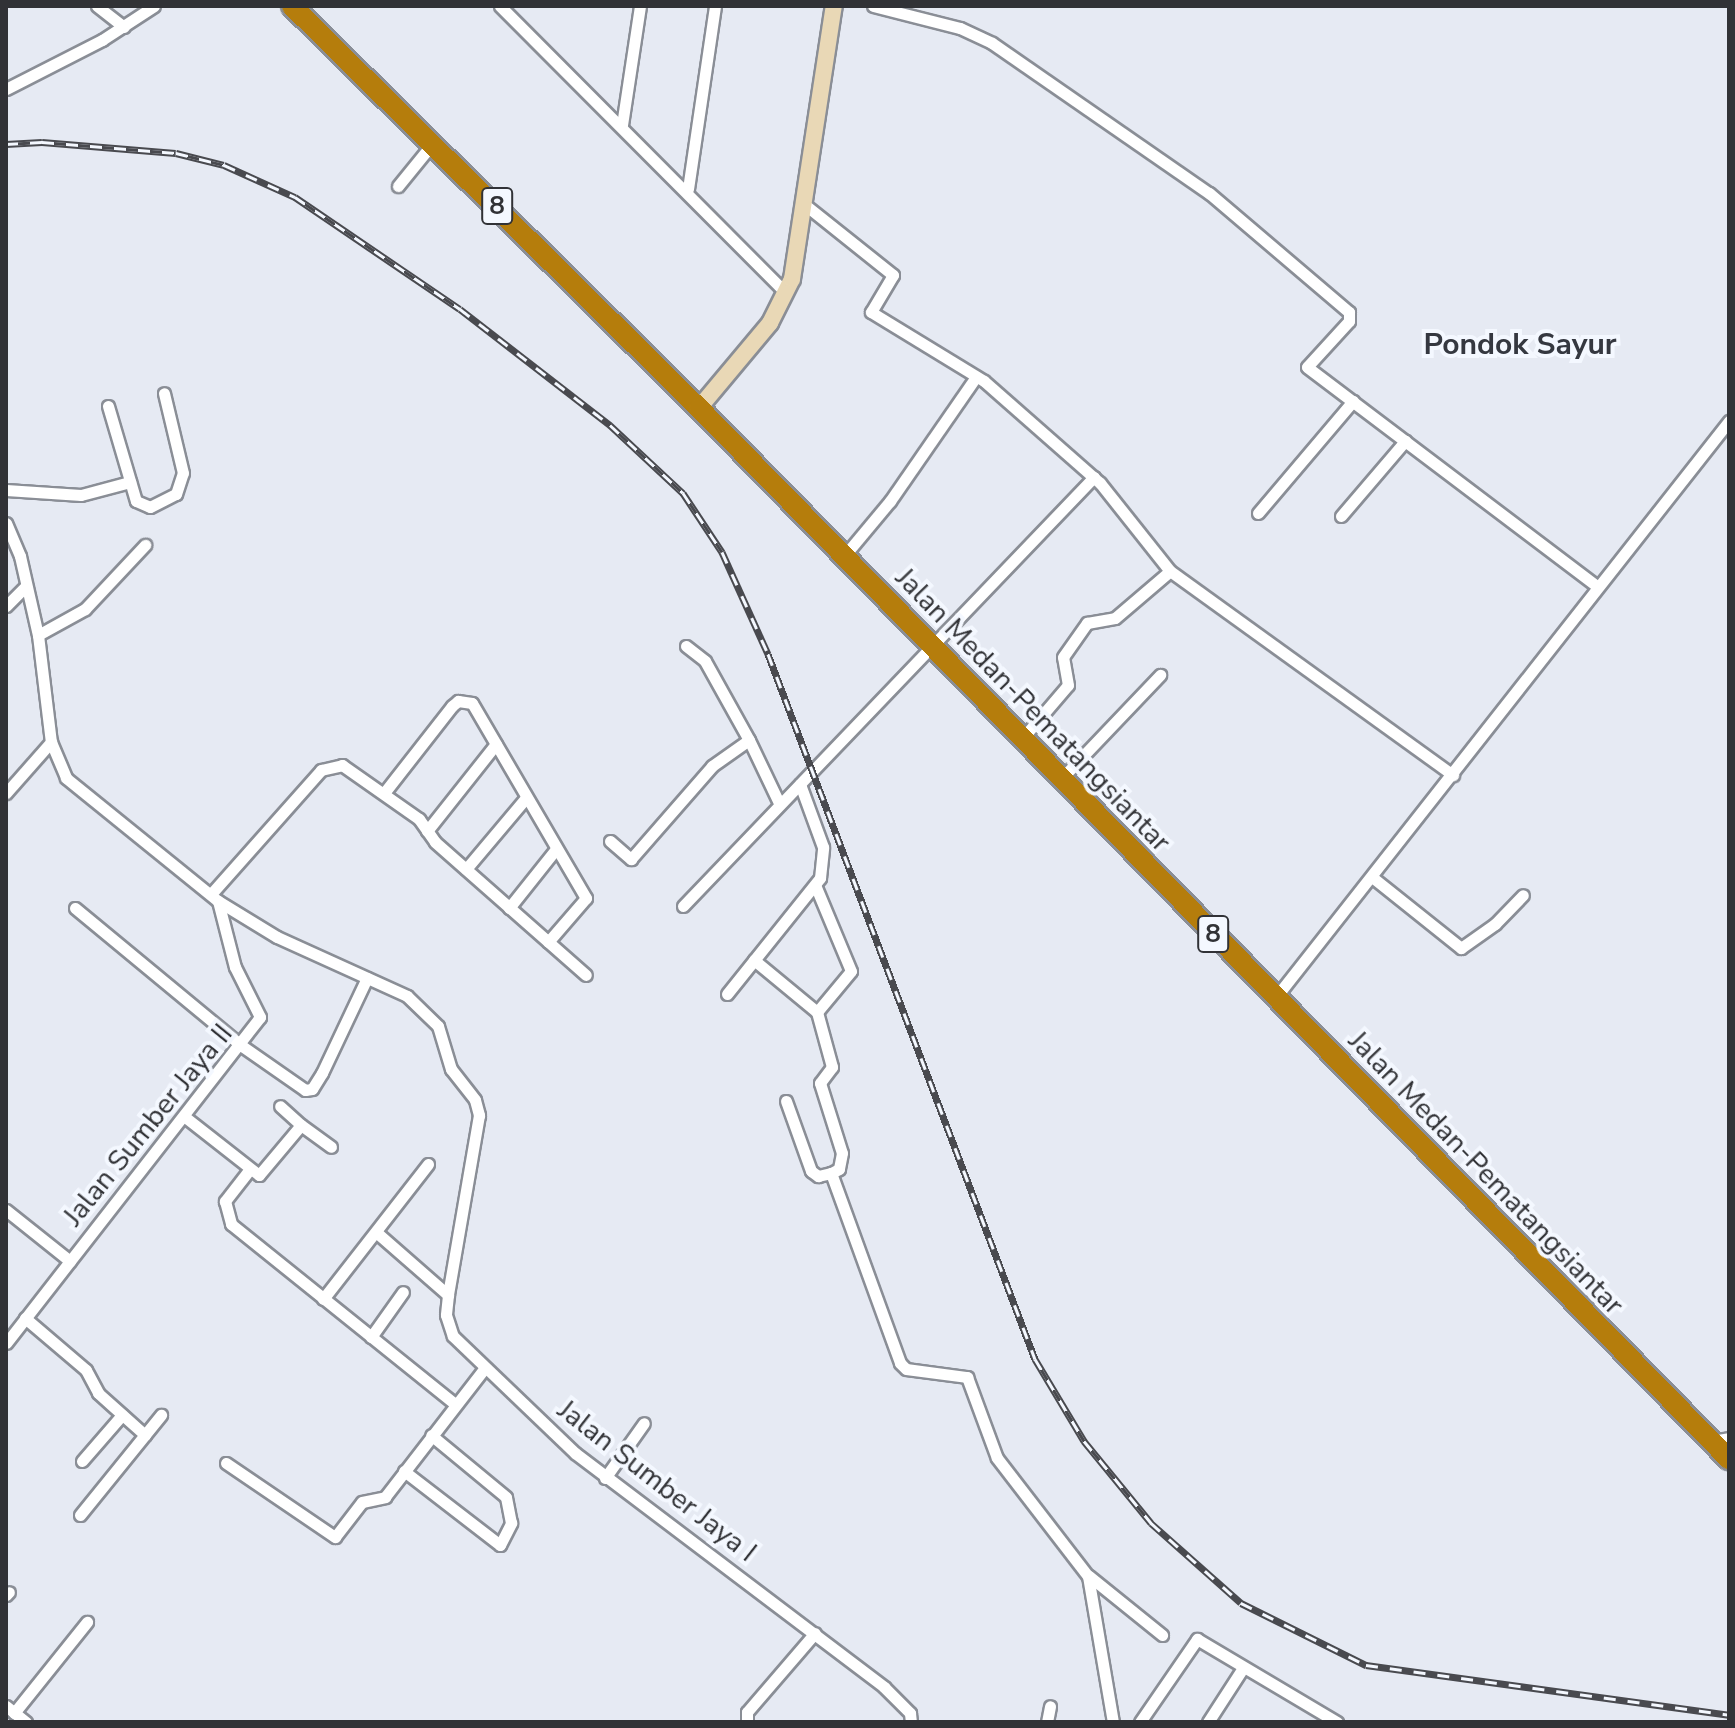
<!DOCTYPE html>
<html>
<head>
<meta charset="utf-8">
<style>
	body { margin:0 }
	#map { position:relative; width:1735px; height:1728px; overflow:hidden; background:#e6eaf3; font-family:"Nunito Sans",sans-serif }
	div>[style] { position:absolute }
	.roads { filter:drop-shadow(2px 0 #8a8e96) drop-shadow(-2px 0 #8a8e96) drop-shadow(0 2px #8a8e96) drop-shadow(0 -2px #8a8e96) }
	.street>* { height:11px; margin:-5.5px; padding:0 5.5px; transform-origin:5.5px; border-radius:5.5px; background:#fff }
	.secondary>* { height:16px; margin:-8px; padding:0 8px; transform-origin:8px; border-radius:8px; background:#e9d8b6 }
	.highway>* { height:20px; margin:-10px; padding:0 10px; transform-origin:10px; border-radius:10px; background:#b57d0c }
	.rail>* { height:7px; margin-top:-3.5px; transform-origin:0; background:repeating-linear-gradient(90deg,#f4f8ff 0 12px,#494a4f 0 24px); box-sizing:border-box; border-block:2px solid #494a4f }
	span { translate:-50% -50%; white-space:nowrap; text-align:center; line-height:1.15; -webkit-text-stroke:8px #f4f8ff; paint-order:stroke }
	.shield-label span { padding:2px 6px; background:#f4f8ff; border:2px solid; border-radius:6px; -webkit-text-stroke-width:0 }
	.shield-label { font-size:26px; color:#313236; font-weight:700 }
	.street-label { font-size:28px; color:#313236 }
	.neighbourhood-label { font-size:30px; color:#353840; font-weight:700 }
	.frame { position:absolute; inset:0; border:8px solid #313236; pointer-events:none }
</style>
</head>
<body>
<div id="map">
	<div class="roads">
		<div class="street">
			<i style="left:97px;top:6px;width:34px;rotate:38deg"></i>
			<i style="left:500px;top:6px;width:405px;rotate:45.1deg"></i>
			<i style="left:873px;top:6px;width:90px;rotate:14.2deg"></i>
			<i style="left:960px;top:28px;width:35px;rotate:25deg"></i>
			<i style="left:992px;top:43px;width:264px;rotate:34.7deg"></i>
			<i style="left:1209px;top:193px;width:184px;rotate:40.4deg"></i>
			<i style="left:1349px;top:312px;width:9px;rotate:90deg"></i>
			<i style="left:1349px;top:321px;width:62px;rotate:132.4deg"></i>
			<i style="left:1307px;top:367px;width:363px;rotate:37.1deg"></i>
			<i style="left:6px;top:89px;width:108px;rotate:-27deg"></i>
			<i style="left:102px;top:40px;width:62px;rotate:-33.2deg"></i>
			<i style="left:622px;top:125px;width:120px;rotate:-81.4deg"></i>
			<i style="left:398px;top:186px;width:55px;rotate:-50.9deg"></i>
			<i style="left:688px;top:189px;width:185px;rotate:-81.6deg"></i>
			<i style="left:804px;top:204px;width:114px;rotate:38.6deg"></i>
			<i style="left:893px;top:275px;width:43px;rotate:120.7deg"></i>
			<i style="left:871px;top:312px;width:132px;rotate:31.4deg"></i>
			<i style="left:984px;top:381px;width:154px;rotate:41.3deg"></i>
			<i style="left:1100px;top:483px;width:112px;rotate:51.5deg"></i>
			<i style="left:1170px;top:571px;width:349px;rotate:35.8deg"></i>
			<i style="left:108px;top:406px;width:99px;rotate:73.6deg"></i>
			<i style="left:136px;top:501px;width:15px;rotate:23deg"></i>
			<i style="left:150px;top:507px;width:29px;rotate:-27deg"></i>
			<i style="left:176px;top:494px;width:22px;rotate:-72deg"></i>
			<i style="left:183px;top:473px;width:82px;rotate:-103.4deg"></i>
			<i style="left:6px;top:490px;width:75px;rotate:3.8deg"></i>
			<i style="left:81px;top:495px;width:51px;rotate:-14.9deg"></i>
			<i style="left:1258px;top:513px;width:147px;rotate:-49.7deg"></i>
			<i style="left:1341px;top:516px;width:99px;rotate:-49.5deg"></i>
			<i style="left:6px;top:523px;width:36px;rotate:67deg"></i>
			<i style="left:20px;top:556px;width:81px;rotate:77.2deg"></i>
			<i style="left:38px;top:635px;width:108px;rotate:83.1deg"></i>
			<i style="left:51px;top:742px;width:39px;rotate:67deg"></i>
			<i style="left:66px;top:778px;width:196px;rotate:39deg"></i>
			<i style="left:218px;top:901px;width:68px;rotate:75.6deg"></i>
			<i style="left:235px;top:967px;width:56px;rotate:63.4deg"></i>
			<i style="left:260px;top:1017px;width:413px;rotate:127.9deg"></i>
			<i style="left:845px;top:555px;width:70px;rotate:-50.2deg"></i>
			<i style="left:890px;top:501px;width:151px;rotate:-55.3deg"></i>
			<i style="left:6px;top:606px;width:28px;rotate:-45deg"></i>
			<i style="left:38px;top:635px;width:54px;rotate:-29deg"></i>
			<i style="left:85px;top:609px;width:88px;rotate:-46.8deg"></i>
			<i style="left:686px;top:646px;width:24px;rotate:38deg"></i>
			<i style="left:705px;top:661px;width:90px;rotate:60.9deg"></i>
			<i style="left:1021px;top:740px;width:72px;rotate:-49.5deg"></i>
			<i style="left:1068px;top:685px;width:28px;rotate:-100deg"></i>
			<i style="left:1063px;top:657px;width:42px;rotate:-54.8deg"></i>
			<i style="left:1087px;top:623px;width:28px;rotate:-10deg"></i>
			<i style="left:1115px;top:618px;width:72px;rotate:-40.5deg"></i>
			<i style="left:1061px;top:779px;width:144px;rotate:-46.4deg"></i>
			<i style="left:6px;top:793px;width:68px;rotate:-48.6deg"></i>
			<i style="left:384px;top:793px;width:110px;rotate:-52deg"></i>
			<i style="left:452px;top:706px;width:8px;rotate:-40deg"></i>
			<i style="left:458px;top:701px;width:14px;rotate:8deg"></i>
			<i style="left:472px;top:703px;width:226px;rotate:59.7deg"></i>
			<i style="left:586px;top:898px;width:58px;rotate:130.8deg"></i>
			<i style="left:427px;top:831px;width:111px;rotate:-51.6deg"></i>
			<i style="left:610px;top:841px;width:28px;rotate:41deg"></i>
			<i style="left:631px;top:859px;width:123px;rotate:-48.9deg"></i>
			<i style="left:712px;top:766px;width:45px;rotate:-35.1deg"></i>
			<i style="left:749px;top:740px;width:70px;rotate:64.5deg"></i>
			<i style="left:466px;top:869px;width:92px;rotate:-49.9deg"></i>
			<i style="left:1372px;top:877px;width:114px;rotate:38.6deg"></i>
			<i style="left:1461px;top:948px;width:42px;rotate:-35.2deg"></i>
			<i style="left:1495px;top:924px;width:40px;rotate:-46deg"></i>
			<i style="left:211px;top:894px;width:166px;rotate:-48.4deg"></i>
			<i style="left:321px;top:770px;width:22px;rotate:-13deg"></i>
			<i style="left:342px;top:765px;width:94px;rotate:35deg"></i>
			<i style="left:419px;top:819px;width:28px;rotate:55deg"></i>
			<i style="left:435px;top:842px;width:201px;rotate:41.4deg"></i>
			<i style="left:218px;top:901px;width:69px;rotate:31.4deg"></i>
			<i style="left:277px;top:937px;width:143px;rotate:24.4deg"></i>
			<i style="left:407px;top:996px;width:43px;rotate:44.1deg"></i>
			<i style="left:438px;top:1026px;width:45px;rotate:73.2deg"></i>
			<i style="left:451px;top:1069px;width:39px;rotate:52deg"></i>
			<i style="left:475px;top:1100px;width:16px;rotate:75deg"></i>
			<i style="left:479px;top:1115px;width:183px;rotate:99.8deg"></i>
			<i style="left:448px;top:1295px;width:20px;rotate:96deg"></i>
			<i style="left:446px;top:1315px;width:22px;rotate:72deg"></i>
			<i style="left:453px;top:1336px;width:169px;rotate:43.8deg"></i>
			<i style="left:575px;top:1453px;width:388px;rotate:37.1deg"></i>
			<i style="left:884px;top:1687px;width:37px;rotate:45deg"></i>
			<i style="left:910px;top:1713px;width:9px;rotate:84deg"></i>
			<i style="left:683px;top:906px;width:594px;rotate:-46.23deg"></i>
			<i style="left:75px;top:908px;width:217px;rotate:39.6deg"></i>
			<i style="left:242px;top:1046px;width:77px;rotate:34.9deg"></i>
			<i style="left:305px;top:1090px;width:7px;rotate:-8deg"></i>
			<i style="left:312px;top:1089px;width:19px;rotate:-58deg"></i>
			<i style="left:322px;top:1073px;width:105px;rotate:-64.7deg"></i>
			<i style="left:509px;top:908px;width:75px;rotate:-51.5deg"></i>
			<i style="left:754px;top:960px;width:82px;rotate:39.5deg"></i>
			<i style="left:817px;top:1012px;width:53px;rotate:-50.3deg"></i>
			<i style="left:851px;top:971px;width:93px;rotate:-112.7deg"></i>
			<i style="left:727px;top:994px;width:149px;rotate:-51.3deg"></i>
			<i style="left:820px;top:878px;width:31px;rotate:-84deg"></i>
			<i style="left:823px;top:847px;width:67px;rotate:-110.1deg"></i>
			<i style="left:1276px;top:997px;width:733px;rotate:-51.82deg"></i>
			<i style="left:817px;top:1012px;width:57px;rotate:74.7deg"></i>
			<i style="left:832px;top:1067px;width:20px;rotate:127deg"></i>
			<i style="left:820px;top:1083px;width:73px;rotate:72.6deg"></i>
			<i style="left:842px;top:1153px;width:16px;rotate:101deg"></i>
			<i style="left:839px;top:1169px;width:9px;rotate:153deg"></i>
			<i style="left:831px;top:1173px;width:202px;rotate:70deg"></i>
			<i style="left:900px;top:1363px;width:8px;rotate:45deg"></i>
			<i style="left:906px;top:1369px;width:62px;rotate:7.5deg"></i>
			<i style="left:967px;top:1377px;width:86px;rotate:69.7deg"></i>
			<i style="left:997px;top:1458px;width:149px;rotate:52.4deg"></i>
			<i style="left:1088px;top:1576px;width:148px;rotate:80.3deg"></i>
			<i style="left:786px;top:1101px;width:74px;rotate:70.3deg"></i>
			<i style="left:811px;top:1171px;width:9px;rotate:36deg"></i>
			<i style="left:818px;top:1176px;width:13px;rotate:-13deg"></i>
			<i style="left:185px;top:1117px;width:94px;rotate:38.1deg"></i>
			<i style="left:259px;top:1175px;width:65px;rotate:-50deg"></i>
			<i style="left:301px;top:1125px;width:28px;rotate:-138deg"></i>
			<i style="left:301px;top:1125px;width:37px;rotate:36deg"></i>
			<i style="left:250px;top:1169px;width:41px;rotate:128deg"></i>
			<i style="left:225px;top:1201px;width:24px;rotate:75deg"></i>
			<i style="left:231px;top:1224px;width:287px;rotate:38.8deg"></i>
			<i style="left:6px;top:1210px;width:82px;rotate:38.6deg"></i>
			<i style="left:376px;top:1232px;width:96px;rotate:41.2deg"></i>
			<i style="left:323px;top:1299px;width:171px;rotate:-52.1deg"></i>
			<i style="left:25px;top:1318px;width:80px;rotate:40.4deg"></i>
			<i style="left:86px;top:1370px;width:26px;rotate:62deg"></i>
			<i style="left:98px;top:1393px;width:63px;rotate:41.8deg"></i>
			<i style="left:371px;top:1337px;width:55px;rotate:-54.6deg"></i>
			<i style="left:1712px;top:1441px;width:17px;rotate:-10deg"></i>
			<i style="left:82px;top:1461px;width:61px;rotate:-49deg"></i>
			<i style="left:226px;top:1463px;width:132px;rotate:34.2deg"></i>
			<i style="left:335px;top:1537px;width:44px;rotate:-52.4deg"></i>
			<i style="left:362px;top:1502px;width:24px;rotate:-12deg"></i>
			<i style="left:385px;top:1497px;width:162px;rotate:-52.3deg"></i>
			<i style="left:404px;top:1471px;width:121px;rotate:37.6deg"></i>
			<i style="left:500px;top:1545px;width:25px;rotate:-63deg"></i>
			<i style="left:511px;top:1523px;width:26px;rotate:-101deg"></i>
			<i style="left:506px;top:1497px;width:97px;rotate:-140.4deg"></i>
			<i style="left:605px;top:1478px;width:67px;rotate:-54.7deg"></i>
			<i style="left:80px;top:1515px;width:129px;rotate:-51deg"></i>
			<i style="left:1089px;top:1576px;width:94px;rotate:38.9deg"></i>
			<i style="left:6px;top:1595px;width:4px;rotate:-45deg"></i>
			<i style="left:6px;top:1706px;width:26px;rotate:39deg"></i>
			<i style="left:14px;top:1713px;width:117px;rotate:-51.3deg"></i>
			<i style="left:747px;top:1722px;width:10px;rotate:-90deg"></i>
			<i style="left:747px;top:1712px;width:104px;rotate:-49.3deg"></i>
			<i style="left:1047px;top:1722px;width:16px;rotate:-79deg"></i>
			<i style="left:1140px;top:1722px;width:101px;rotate:-55.5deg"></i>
			<i style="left:1197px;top:1639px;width:163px;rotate:30.7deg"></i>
			<i style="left:1208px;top:1722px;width:64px;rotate:-57.1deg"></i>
		</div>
		<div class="secondary">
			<i style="left:699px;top:408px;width:111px;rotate:-50.1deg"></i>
			<i style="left:770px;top:323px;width:49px;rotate:-63.4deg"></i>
			<i style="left:792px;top:279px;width:276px;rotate:-81.3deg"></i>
		</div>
		<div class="highway">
			<i style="left:292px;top:6px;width:572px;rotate:44.65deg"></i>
			<i style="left:699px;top:408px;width:1472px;rotate:45.58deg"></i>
		</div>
	</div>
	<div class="rail">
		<i style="left:6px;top:144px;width:36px;rotate:-3deg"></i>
		<i style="left:42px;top:142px;width:134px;rotate:4.7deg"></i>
		<i style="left:176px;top:153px;width:49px;rotate:14deg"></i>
		<i style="left:224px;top:165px;width:78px;rotate:24.3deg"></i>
		<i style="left:295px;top:197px;width:199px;rotate:34.2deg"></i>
		<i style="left:460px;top:309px;width:190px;rotate:37.7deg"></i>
		<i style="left:610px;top:425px;width:100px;rotate:43deg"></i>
		<i style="left:683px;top:493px;width:71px;rotate:56.5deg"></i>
		<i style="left:722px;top:552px;width:112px;rotate:65.7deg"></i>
		<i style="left:768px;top:654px;width:754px;rotate:69.26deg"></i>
		<i style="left:1035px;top:1359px;width:96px;rotate:59.1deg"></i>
		<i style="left:1084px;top:1441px;width:106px;rotate:50.7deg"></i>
		<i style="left:1151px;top:1523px;width:120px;rotate:41.6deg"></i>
		<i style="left:1241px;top:1603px;width:140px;rotate:26.4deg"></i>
		<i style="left:1366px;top:1665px;width:366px;rotate:7.8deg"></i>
	</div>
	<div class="shield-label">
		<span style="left:497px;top:206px">8</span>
		<span style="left:1213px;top:934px">8</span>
	</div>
	<div class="street-label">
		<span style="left:1033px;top:710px;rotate:46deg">Jalan Medan-Pematangsiantar</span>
		<span style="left:148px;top:1125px;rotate:-51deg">Jalan Sumber Jaya II</span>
		<span style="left:1486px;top:1173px;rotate:46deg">Jalan Medan-Pematangsiantar</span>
		<span style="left:657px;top:1481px;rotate:38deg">Jalan Sumber Jaya I</span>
	</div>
	<div class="neighbourhood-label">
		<span style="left:1520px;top:345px">Pondok Sayur</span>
	</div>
	<div class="frame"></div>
</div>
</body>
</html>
